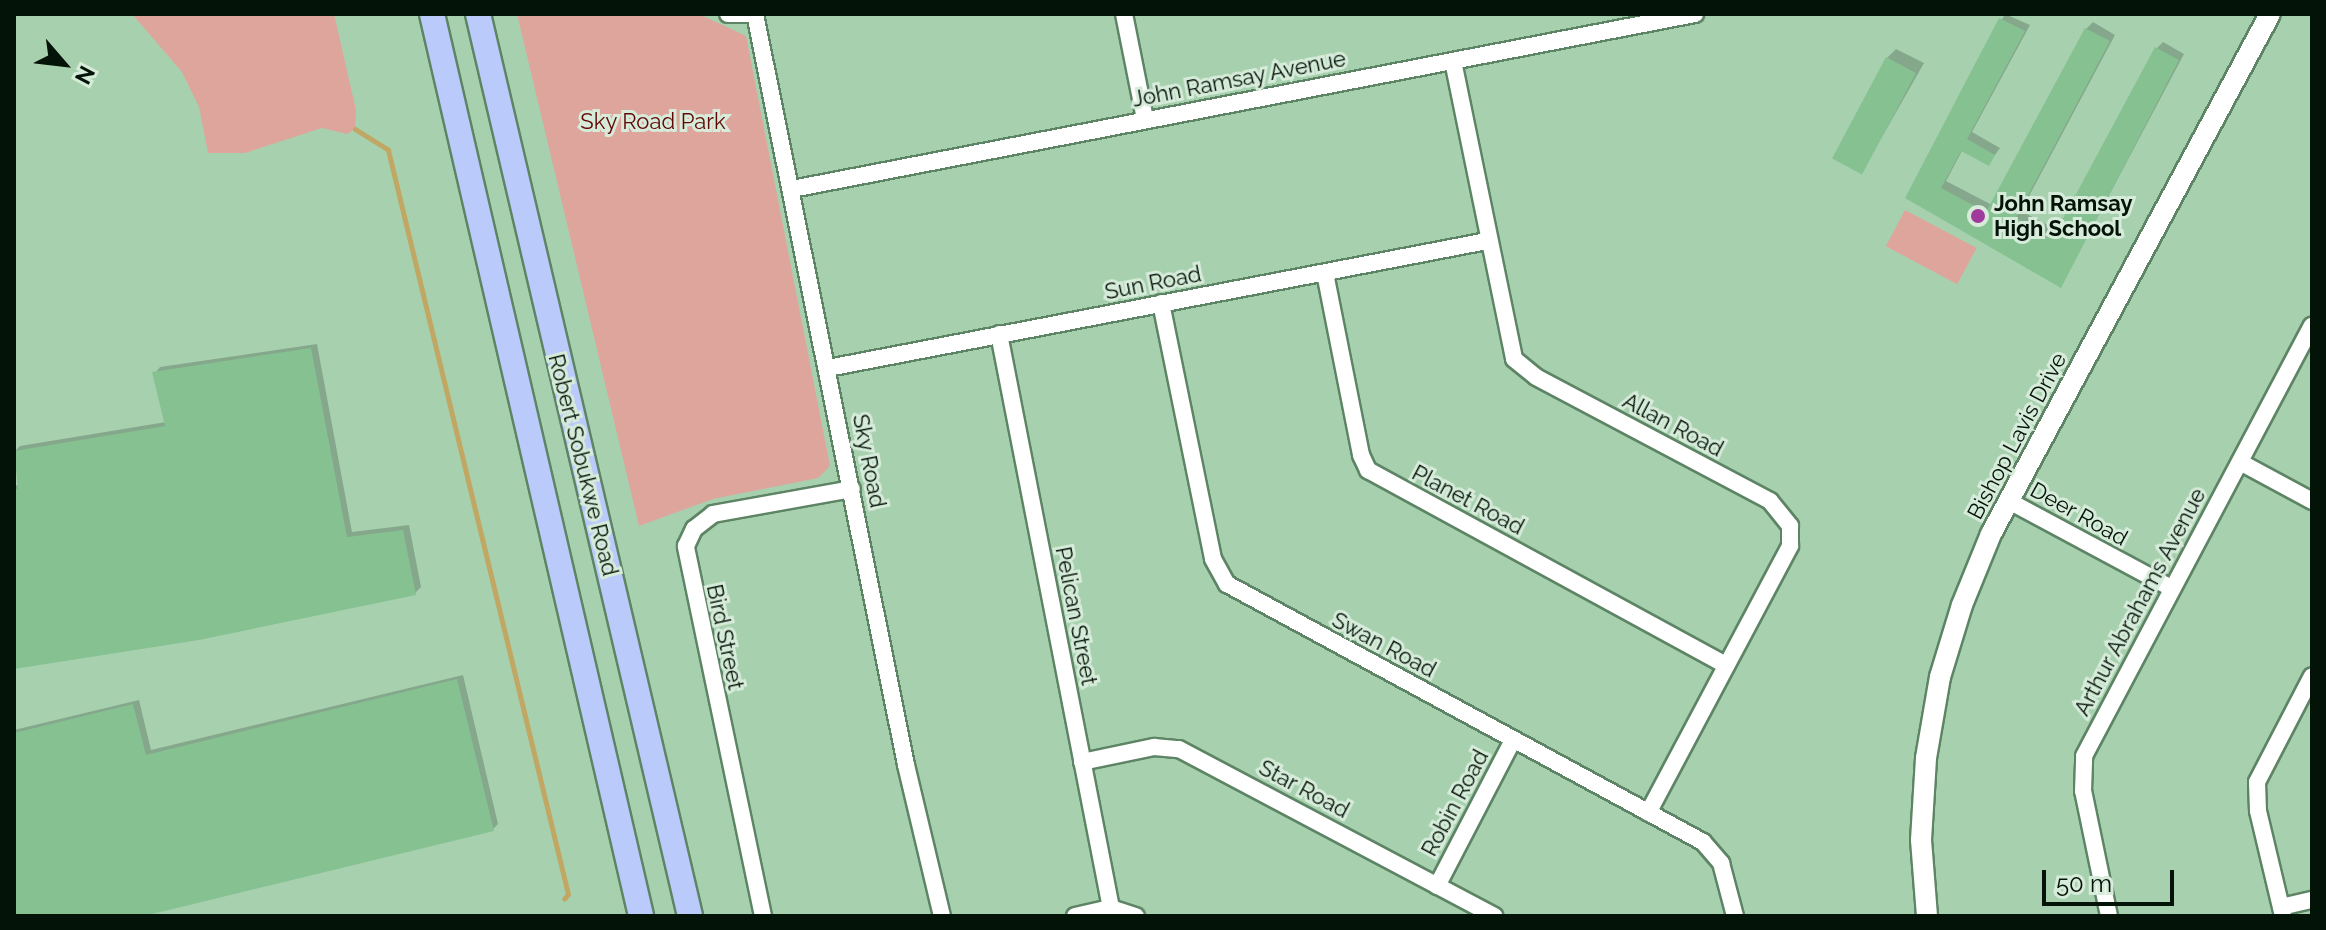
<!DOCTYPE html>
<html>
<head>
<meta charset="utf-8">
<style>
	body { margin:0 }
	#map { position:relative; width:2326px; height:930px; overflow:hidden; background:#a7d1ae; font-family:Raleway,sans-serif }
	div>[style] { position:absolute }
	.green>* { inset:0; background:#dea59c; transform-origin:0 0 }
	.shadow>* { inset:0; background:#0003 }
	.stream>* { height:5px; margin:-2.5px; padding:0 2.5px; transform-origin:2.5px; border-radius:2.5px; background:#c0a763 }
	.building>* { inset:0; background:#86c191; transform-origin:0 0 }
	.roads { filter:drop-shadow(2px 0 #5d8464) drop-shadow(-2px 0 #5d8464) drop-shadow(0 2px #5d8464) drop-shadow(0 -2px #5d8464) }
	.minor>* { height:16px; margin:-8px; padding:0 8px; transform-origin:8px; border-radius:8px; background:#fff }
	.tertiary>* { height:20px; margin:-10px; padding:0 10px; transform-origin:10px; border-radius:10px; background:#fff }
	.primary>* { height:24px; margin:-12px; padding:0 12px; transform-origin:12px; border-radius:12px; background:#b9cafb }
	.dots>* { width:22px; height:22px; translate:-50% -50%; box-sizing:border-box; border:4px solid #d6ebd9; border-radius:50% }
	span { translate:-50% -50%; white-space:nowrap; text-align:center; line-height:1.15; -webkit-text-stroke:6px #d6ebd9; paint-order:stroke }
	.street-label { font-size:22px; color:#041307 }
	.park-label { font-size:22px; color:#620804 }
	.poi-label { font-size:22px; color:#041307; font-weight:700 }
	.left { translate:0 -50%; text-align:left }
	.frame { position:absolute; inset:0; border:16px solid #041307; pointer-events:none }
	.north { position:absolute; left:24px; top:24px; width:80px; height:80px; -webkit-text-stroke:6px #d6ebd9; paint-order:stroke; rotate:118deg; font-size:22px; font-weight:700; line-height:32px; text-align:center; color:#041307 }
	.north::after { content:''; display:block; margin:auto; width:28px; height:36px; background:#041307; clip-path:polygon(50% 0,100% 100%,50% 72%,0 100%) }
	.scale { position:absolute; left:2042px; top:870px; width:132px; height:36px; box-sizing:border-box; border:4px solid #041307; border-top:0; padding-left:10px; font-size:24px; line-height:28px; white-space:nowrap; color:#041307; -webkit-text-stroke:6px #d6ebd9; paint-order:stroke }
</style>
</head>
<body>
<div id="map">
	<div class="green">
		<i style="clip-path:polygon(132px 14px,334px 14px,356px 110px,355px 129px,347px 134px,322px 128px,245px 153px,208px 153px,199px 107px,182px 72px)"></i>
		<i style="clip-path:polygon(517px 14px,699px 14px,746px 36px,830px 466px,818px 478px,713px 499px,639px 526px)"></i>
		<i style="left:1905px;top:210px;width:81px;height:41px;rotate:28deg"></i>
	</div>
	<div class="shadow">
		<i style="clip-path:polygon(2005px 14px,2030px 25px,1972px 132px,2000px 148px,1989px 163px,1963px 149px,1946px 181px,1992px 205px,2086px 29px,2093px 22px,2115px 35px,2021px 211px,2059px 231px,2157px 48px,2163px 42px,2184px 54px,2061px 286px,1908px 197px)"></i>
		<i style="clip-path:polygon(1896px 49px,1924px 63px,1862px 172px,1887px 58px)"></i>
		<i style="clip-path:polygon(317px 344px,352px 532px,409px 525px,421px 587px,415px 593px,14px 668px,14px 486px,19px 485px,14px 452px,20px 446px,166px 422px,155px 373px,160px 367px)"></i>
		<i style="clip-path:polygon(463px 675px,498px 824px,493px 829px,136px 916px,14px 916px,14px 730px,139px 700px,151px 750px)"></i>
	</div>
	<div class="stream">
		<i style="left:355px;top:129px;width:39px;rotate:32deg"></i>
		<i style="left:388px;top:150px;width:765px;rotate:76.4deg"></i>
		<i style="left:568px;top:894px;width:6px;rotate:129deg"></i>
	</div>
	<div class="building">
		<i style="clip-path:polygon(1999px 18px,2025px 31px,1967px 139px,1995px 155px,1989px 166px,1961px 151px,1941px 188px,1986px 212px,2085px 28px,2110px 41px,2016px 218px,2053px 237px,2155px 47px,2179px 60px,2061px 288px,1905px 198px)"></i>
		<i style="left:1886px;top:57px;width:34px;height:115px;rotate:28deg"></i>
		<i style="clip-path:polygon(311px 348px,347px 537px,403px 530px,416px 595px,199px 640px,14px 669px,14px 490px,18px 489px,14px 451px,165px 426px,152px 372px)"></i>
		<i style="clip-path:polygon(457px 679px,494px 831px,144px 916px,14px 916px,14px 733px,133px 704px,146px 755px)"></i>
	</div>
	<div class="roads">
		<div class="minor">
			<i style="left:728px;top:14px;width:20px"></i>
			<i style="left:755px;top:14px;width:766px;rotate:78.63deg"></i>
			<i style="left:906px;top:765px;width:155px;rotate:76.6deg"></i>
			<i style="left:1124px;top:14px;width:107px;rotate:78.7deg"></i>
			<i style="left:1453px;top:61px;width:304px;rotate:78.4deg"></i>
			<i style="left:1514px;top:359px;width:28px;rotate:39deg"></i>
			<i style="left:1536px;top:377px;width:265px;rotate:27.9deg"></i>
			<i style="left:1770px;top:501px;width:32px;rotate:51deg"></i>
			<i style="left:1790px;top:526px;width:20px;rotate:90deg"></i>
			<i style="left:1790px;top:546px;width:302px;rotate:118deg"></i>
			<i style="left:792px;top:189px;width:920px;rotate:-10.97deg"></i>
			<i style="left:1325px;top:273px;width:186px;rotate:78.8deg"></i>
			<i style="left:1361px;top:455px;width:17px;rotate:65deg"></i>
			<i style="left:1368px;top:470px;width:408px;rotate:28.6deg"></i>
			<i style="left:1161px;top:303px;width:261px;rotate:78.5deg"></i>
			<i style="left:1213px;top:559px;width:29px;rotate:61deg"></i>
			<i style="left:1227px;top:584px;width:541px;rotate:28.46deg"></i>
			<i style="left:1703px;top:842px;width:28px;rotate:49deg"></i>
			<i style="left:1721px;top:863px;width:55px;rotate:75.2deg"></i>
			<i style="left:999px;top:334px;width:585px;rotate:78.96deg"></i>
			<i style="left:828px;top:368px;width:671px;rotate:-10.91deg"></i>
			<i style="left:2240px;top:462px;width:82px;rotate:28.4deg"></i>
			<i style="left:2009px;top:501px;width:184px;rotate:28.2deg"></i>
			<i style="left:1082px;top:762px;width:74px;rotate:-11.8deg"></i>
			<i style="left:1154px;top:747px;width:25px;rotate:5deg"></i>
			<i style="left:1179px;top:749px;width:357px;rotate:27.9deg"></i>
			<i style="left:1437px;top:886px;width:165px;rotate:-62.5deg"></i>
			<i style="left:2281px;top:907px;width:32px;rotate:-13deg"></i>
			<i style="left:763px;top:916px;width:378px;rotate:-101.8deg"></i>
			<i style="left:686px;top:546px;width:19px;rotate:-65deg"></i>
			<i style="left:694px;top:529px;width:24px;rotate:-38deg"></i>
			<i style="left:713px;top:514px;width:141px;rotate:-10.2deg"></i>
			<i style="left:1075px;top:916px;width:37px;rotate:-13deg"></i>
			<i style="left:1111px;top:908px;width:26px;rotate:18deg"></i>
			<i style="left:2109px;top:916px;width:128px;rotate:-101.7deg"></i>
			<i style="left:2083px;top:791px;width:35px;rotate:-88deg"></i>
			<i style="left:2084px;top:756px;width:487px;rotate:-62.1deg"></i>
			<i style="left:2283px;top:916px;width:108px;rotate:-103.4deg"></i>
			<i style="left:2258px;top:811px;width:29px;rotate:-92deg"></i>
			<i style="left:2257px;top:782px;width:119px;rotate:-62.6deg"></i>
		</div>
		<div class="tertiary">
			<i style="left:1927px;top:916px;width:76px;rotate:-94.5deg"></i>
			<i style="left:1921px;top:840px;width:82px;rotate:-86.5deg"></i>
			<i style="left:1926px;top:758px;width:82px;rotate:-80.2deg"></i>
			<i style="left:1940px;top:677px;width:75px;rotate:-73deg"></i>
			<i style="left:1962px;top:605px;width:77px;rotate:-67.8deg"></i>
			<i style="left:1991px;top:534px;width:590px;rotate:-61.78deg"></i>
		</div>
		<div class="primary">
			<i style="left:432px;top:14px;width:926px;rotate:76.95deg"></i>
			<i style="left:478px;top:14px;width:927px;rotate:76.77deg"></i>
		</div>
	</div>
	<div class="dots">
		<i style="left:1978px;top:216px;background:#a13a9d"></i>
	</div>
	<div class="street-label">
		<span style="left:1239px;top:79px;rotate:-11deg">John Ramsay Avenue</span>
		<span style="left:1153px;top:283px;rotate:-11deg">Sun Road</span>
		<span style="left:1673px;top:425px;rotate:28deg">Allan Road</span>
		<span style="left:2017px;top:436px;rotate:-62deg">Bishop Lavis Drive</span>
		<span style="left:869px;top:461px;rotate:79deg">Sky Road</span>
		<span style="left:583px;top:465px;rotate:76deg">Robert Sobukwe Road</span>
		<span style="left:1468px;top:500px;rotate:28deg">Planet Road</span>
		<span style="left:2079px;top:514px;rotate:29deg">Deer Road</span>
		<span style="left:2140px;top:602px;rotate:-62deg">Arthur Abrahams Avenue</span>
		<span style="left:1076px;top:616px;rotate:79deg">Pelican Street</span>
		<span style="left:725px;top:637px;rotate:78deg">Bird Street</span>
		<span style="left:1384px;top:645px;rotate:28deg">Swan Road</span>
		<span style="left:1304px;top:789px;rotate:28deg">Star Road</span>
		<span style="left:1455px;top:803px;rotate:-62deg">Robin Road</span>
	</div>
	<div class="park-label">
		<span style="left:653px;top:122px">Sky Road Park</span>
	</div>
	<div class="poi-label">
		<span class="left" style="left:1994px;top:216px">John Ramsay<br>High School</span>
	</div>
	<div class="frame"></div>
	<div class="north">N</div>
	<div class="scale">50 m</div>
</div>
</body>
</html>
